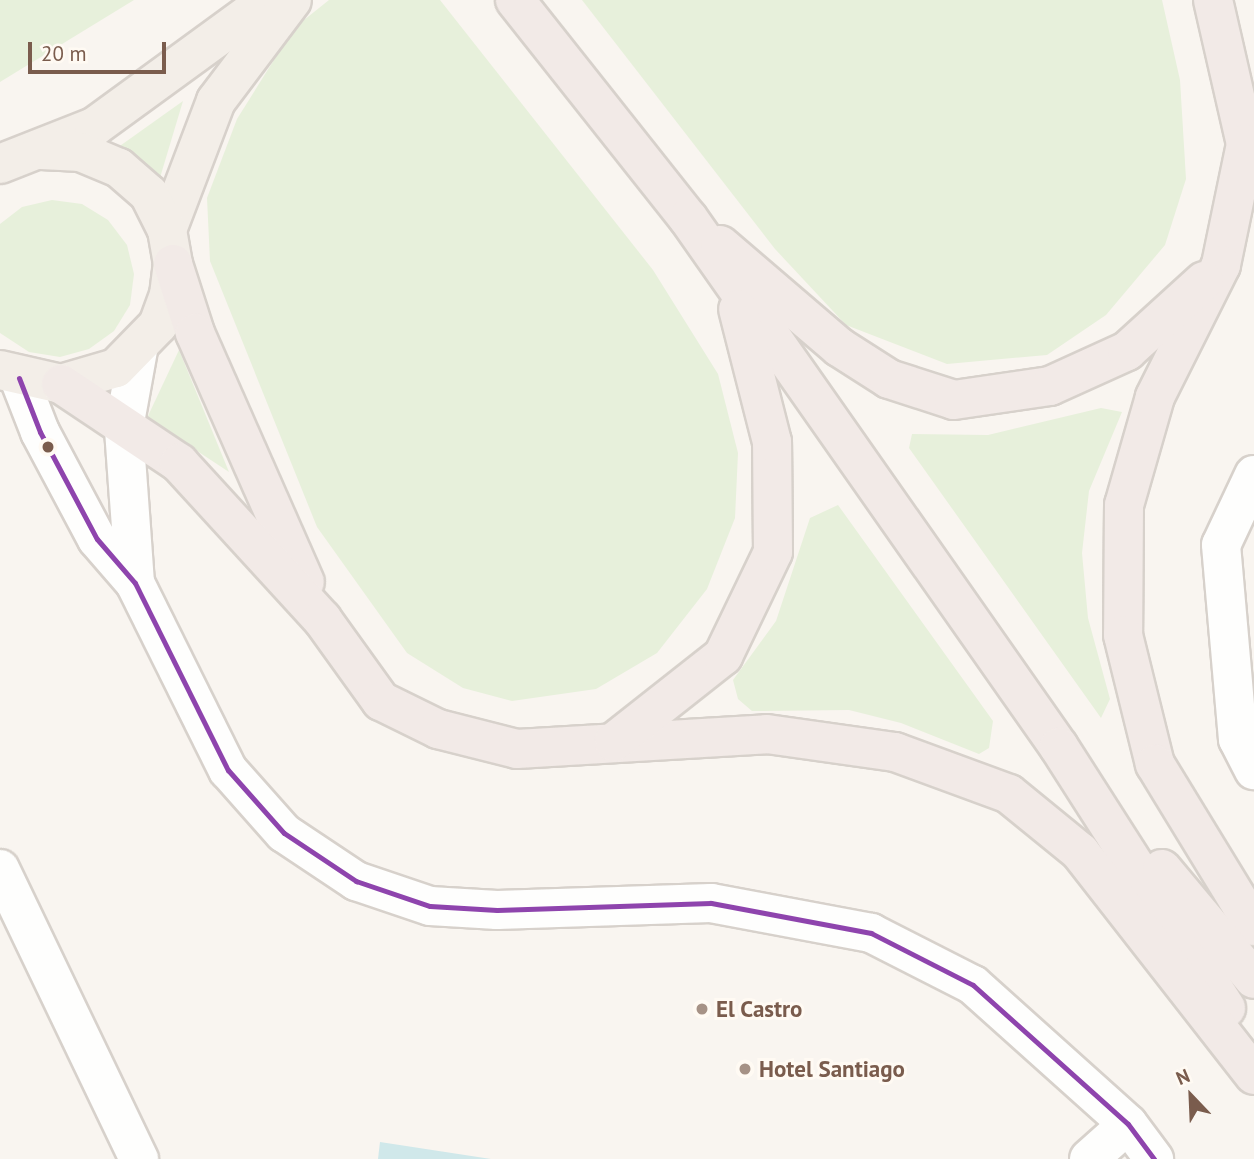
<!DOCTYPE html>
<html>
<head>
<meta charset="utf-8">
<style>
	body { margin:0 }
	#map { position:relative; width:1254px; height:1159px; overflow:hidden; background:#f9f5f0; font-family:"PT Sans",sans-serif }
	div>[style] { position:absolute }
	.green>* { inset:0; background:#e7f0db }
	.water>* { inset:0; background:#d0e8ea }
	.roads { filter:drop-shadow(2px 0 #d7d1cb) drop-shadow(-2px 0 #d7d1cb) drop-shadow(0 2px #d7d1cb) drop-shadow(0 -2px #d7d1cb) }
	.minor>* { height:38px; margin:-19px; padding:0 19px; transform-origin:19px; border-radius:19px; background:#fefefd }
	.major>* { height:38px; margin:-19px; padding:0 19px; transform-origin:19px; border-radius:19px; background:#f3eee8 }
	.highway>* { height:38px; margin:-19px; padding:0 19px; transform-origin:19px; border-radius:19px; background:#f2eae7 }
	.bus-1>* { height:5px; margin:-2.5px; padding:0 2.5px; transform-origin:2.5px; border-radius:2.5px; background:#8e44ad }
	.dots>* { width:19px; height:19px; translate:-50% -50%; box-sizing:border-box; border:4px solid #fffaf3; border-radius:50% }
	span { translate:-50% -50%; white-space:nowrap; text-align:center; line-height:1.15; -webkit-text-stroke:6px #fffaf3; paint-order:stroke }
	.poi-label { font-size:23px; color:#7a5c4d; font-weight:700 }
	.left { translate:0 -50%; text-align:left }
	.north { position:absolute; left:1156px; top:1061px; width:70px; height:70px; -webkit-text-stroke:5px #fffaf3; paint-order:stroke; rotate:337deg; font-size:19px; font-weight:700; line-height:28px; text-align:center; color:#7a5c4d }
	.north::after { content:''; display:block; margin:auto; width:24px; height:32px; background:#7a5c4d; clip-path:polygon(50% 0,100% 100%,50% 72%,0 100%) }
	.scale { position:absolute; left:28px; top:42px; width:138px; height:32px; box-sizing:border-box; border:4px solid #7a5c4d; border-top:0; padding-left:9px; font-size:21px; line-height:24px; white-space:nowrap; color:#7a5c4d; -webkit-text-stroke:5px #fffaf3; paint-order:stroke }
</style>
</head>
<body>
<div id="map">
	<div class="green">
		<i style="clip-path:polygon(0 0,134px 0,0 82px)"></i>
		<i style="clip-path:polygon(329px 0,440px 0,653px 270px,718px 374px,738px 453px,735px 518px,707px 589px,657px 653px,596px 689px,512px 701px,463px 688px,407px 653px,317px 527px,210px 261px,207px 198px,237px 119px,294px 28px)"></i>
		<i style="clip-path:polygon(582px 0,1162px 0,1180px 80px,1186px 179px,1165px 245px,1106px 315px,1047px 355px,947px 364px,846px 325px,775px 249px)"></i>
		<i style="clip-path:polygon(183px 101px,159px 181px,117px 148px)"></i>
		<i style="clip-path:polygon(52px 200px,82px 204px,108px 220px,127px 245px,134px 274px,130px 305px,114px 331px,89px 349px,60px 357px,29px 352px,0 333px,0 224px,22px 207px)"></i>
		<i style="clip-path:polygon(179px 350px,229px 472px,147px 418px)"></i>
		<i style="clip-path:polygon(1101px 408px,1122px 412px,1089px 491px,1082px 553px,1088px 618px,1110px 699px,1101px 718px,909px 448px,912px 434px,988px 435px)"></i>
		<i style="clip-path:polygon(838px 505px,993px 721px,989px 748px,979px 754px,901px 723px,849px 710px,752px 711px,738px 699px,733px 680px,776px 621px,810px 518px)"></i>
	</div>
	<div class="water">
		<i style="clip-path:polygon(380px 1142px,491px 1159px,378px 1159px)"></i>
	</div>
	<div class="roads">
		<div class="minor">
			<i style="left:19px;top:378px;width:58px;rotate:68.7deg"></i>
			<i style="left:40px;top:432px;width:121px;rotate:62deg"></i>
			<i style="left:97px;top:539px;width:58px;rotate:49.2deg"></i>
			<i style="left:135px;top:583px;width:209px;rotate:63.6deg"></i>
			<i style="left:228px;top:770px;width:84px;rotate:48.4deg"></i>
			<i style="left:284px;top:833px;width:87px;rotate:33.7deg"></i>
			<i style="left:356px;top:881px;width:78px;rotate:18.7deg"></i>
			<i style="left:430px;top:906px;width:67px;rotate:3.4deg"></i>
			<i style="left:497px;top:910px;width:214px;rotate:-1.9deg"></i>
			<i style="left:711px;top:903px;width:163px;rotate:10.6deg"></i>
			<i style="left:871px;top:933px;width:114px;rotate:27deg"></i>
			<i style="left:973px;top:985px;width:208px;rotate:41.9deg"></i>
			<i style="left:1128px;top:1124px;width:44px;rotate:53.4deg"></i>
			<i style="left:1254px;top:475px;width:77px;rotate:115.2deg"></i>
			<i style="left:1221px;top:545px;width:195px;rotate:85deg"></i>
			<i style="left:1238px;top:739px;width:35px;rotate:63deg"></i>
			<i style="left:135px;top:583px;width:155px;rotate:-94.1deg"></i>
			<i style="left:124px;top:428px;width:79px;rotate:-79.8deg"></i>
			<i style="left:0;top:869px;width:322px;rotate:64.4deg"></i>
			<i style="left:1089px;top:1159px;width:52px;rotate:-41.9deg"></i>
		</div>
		<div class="major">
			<i style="left:0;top:164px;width:101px;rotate:-21.5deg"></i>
			<i style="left:94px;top:127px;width:215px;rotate:-36.1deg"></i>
			<i style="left:167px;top:230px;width:138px;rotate:-69.2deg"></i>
			<i style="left:216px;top:101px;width:126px;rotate:-53deg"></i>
			<i style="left:0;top:370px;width:63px;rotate:12.9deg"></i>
			<i style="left:61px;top:384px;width:57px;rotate:-16.2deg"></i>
			<i style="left:116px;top:368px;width:60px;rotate:-45.7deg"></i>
			<i style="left:158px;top:325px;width:32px;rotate:-70deg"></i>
			<i style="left:169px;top:295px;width:31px;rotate:-83deg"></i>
			<i style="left:173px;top:264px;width:35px;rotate:-100deg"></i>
			<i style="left:167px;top:230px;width:40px;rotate:-116.6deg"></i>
			<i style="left:149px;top:194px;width:40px;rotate:-139deg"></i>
			<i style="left:119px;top:168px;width:41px;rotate:-157.2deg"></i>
			<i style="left:81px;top:152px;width:40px;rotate:-177.1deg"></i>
		</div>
		<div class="highway">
			<i style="left:515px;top:0;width:278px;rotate:51.6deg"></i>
			<i style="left:688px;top:218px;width:646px;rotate:54.96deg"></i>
			<i style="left:1059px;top:747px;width:310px;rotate:57.4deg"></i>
			<i style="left:1213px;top:0;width:148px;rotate:77.1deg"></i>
			<i style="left:1246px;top:144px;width:124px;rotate:101.7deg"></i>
			<i style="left:1221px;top:265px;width:148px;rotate:116.6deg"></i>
			<i style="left:1155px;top:397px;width:112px;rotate:106deg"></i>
			<i style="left:1124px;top:505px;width:130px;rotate:90.4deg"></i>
			<i style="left:1123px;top:635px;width:133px;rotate:76.1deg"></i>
			<i style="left:1155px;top:764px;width:190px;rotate:58.6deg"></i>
			<i style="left:720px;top:245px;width:157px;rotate:40.6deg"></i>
			<i style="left:839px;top:347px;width:59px;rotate:32.6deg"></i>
			<i style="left:889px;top:379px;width:68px;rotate:17.9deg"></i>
			<i style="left:954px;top:400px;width:97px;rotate:-8.3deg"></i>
			<i style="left:1050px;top:386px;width:85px;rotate:-24.4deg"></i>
			<i style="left:1127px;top:351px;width:104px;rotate:-42.3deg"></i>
			<i style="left:173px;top:264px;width:72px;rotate:72.3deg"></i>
			<i style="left:195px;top:333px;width:272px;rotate:66.2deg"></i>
			<i style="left:61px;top:384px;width:142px;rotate:33.8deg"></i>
			<i style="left:179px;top:463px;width:212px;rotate:47.5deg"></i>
			<i style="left:322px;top:619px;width:101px;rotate:54.3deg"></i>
			<i style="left:381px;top:701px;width:64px;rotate:26.2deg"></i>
			<i style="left:438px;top:729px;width:81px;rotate:14.2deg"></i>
			<i style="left:517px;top:749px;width:250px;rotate:-3.4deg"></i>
			<i style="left:767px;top:734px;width:129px;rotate:8deg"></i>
			<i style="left:895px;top:752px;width:121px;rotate:20.2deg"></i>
			<i style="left:1009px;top:794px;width:92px;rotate:39.2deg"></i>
			<i style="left:1080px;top:852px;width:283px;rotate:52deg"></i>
			<i style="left:614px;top:742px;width:139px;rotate:-38.3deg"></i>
			<i style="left:723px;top:656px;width:115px;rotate:-64.3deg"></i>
			<i style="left:773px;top:552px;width:110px;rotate:-90.5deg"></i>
			<i style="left:772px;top:442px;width:137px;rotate:-104.3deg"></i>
			<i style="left:1162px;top:869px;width:143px;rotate:50.1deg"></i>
		</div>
	</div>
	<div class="bus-1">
		<i style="left:19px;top:378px;width:58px;rotate:68.7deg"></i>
		<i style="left:40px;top:432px;width:121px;rotate:62deg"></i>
		<i style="left:97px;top:539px;width:58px;rotate:49.2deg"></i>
		<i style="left:135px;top:583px;width:209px;rotate:63.6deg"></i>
		<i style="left:228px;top:770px;width:84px;rotate:48.4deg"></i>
		<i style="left:284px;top:833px;width:87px;rotate:33.7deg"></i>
		<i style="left:356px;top:881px;width:78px;rotate:18.7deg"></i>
		<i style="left:430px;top:906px;width:67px;rotate:3.4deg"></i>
		<i style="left:497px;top:910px;width:214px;rotate:-1.9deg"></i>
		<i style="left:711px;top:903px;width:163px;rotate:10.6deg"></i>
		<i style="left:871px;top:933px;width:114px;rotate:27deg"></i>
		<i style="left:973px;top:985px;width:208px;rotate:41.9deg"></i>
		<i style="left:1128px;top:1124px;width:44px;rotate:53.4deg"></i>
	</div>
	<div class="dots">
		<i style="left:48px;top:447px;background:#7a5c4d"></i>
		<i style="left:702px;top:1009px;background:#a69286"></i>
		<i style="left:745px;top:1069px;background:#a69286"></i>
	</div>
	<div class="poi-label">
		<span class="left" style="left:716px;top:1009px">El Castro</span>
		<span class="left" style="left:759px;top:1069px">Hotel Santiago</span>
	</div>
	<div class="north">N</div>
	<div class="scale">20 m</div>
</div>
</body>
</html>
